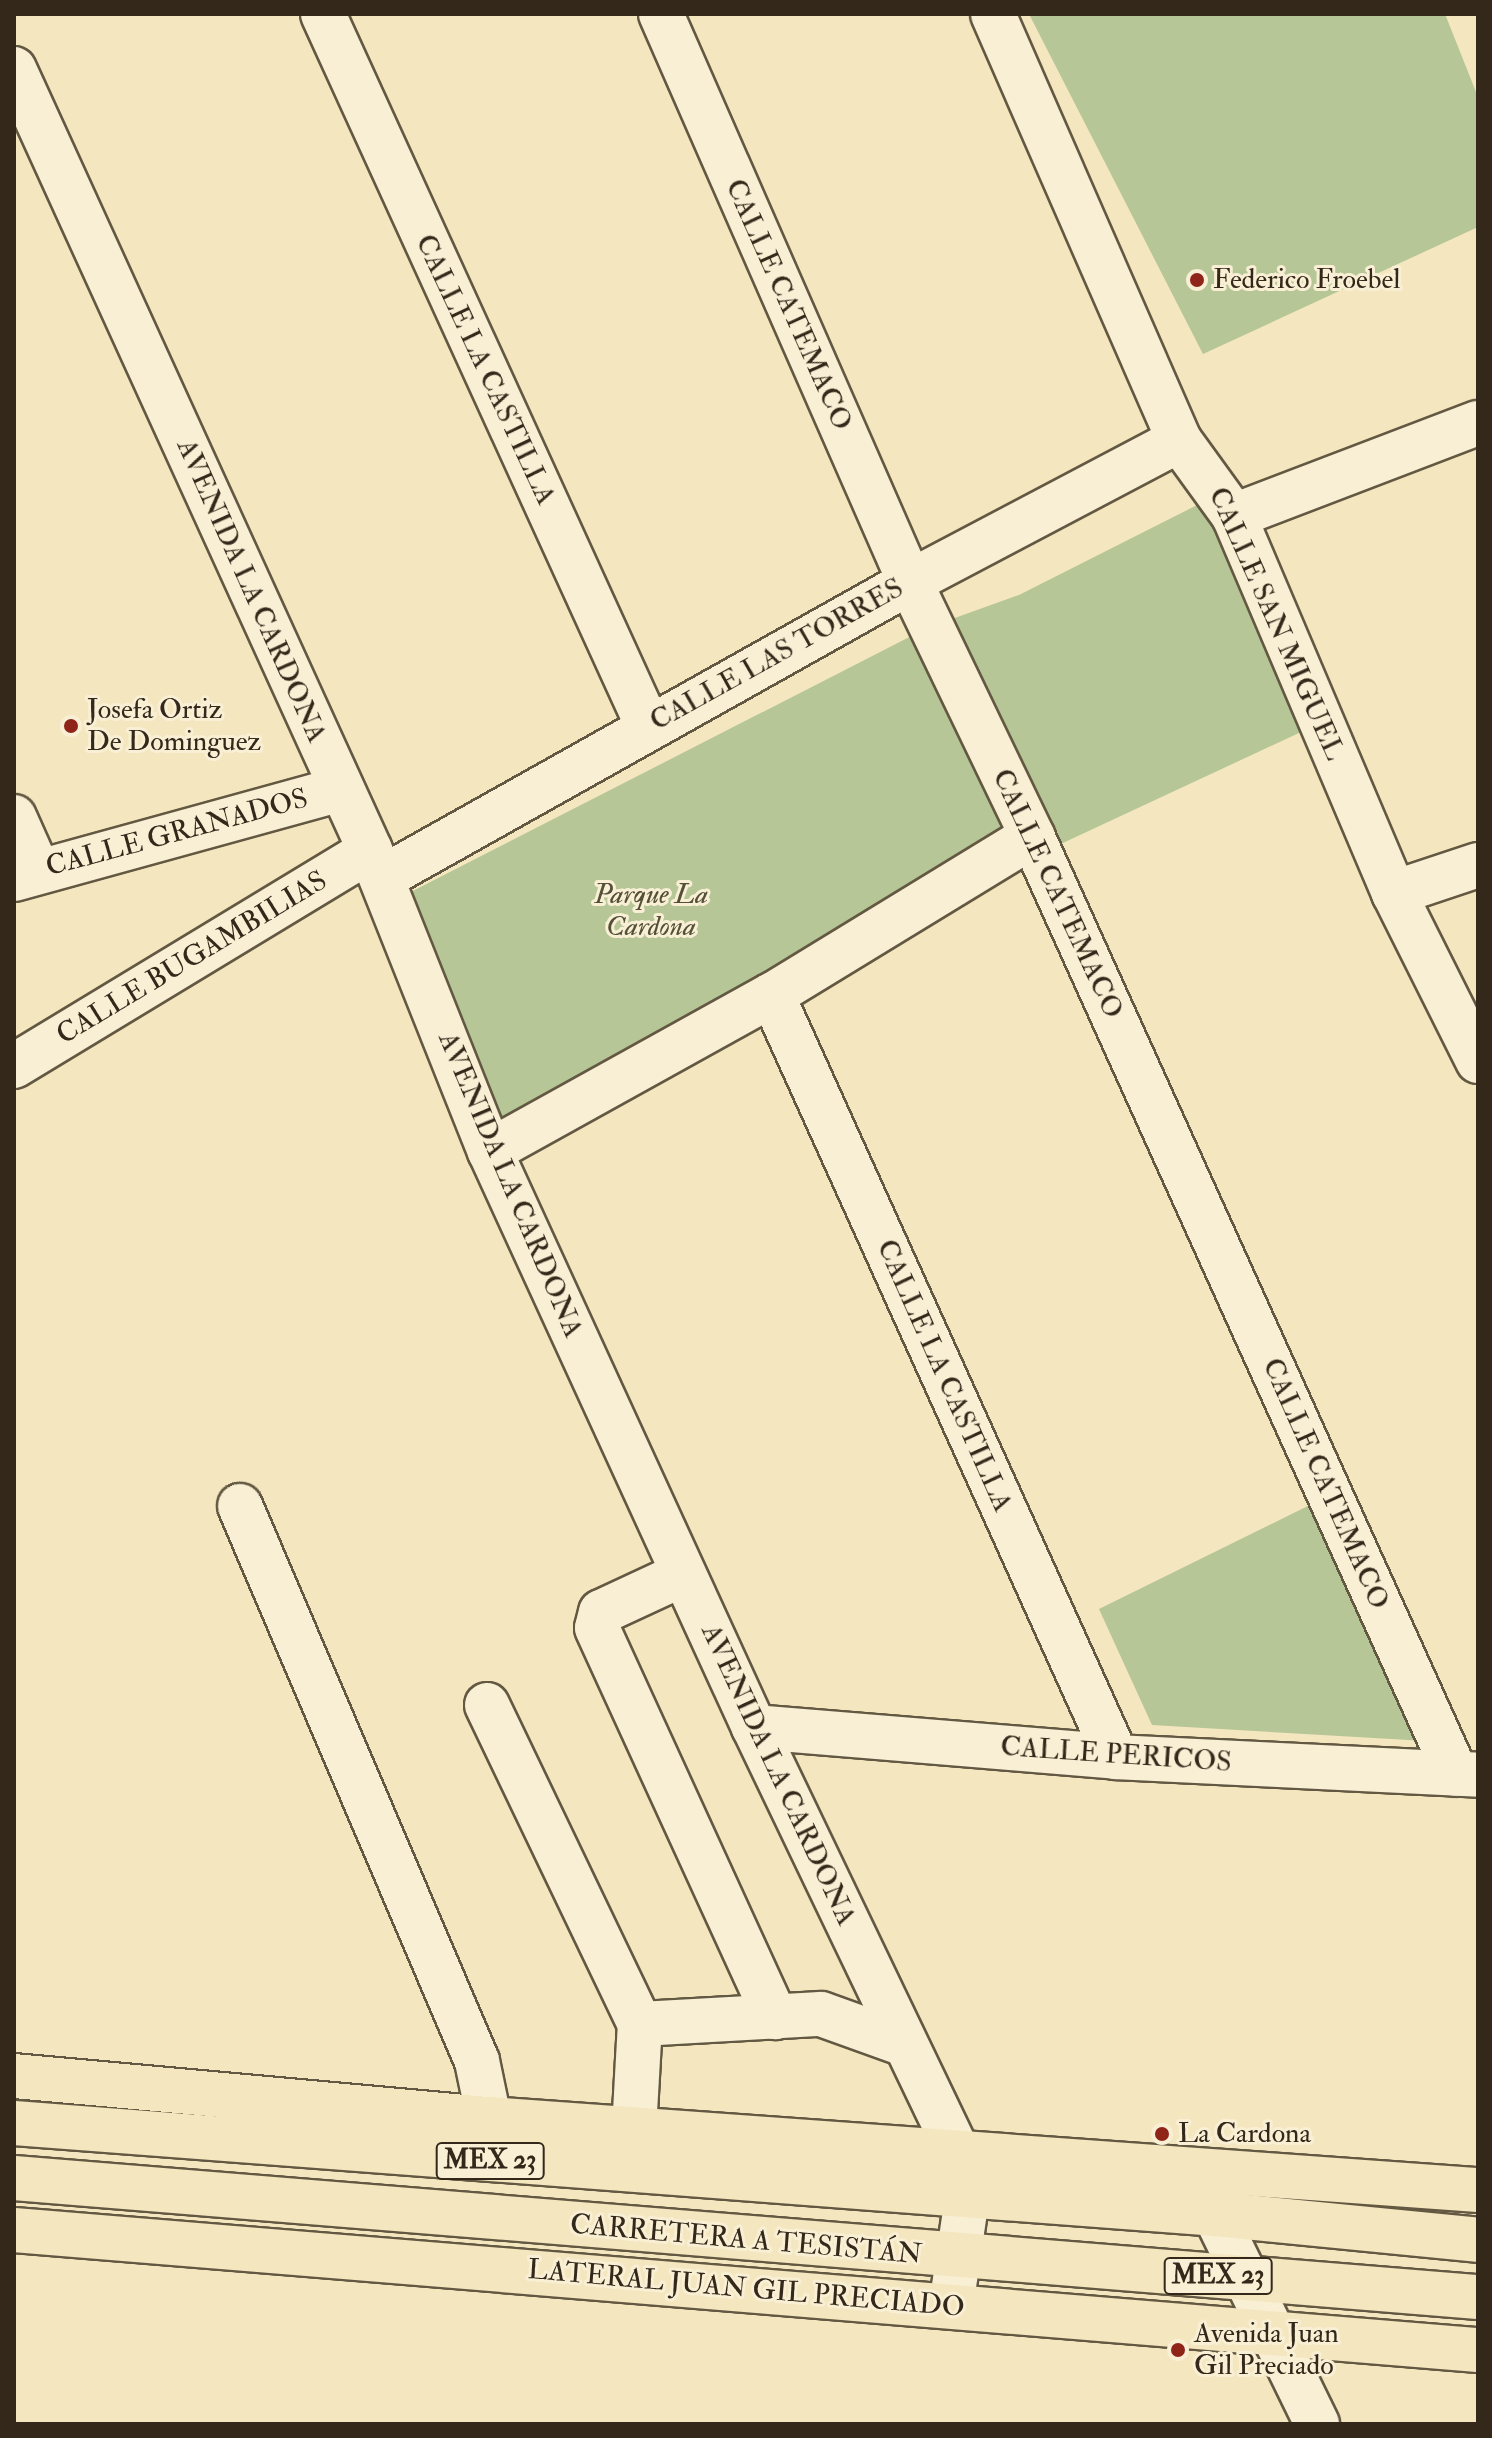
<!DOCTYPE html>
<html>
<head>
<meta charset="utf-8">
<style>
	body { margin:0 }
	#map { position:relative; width:1492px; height:2438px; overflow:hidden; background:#f4e6be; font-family:"IM FELL Double Pica",serif }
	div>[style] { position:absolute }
	.green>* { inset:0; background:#b6c696 }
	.roads { filter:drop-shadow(2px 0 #635842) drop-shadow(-2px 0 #635842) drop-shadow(0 2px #635842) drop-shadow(0 -2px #635842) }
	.minor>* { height:44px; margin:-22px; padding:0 22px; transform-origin:22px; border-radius:22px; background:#f8efd5 }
	.major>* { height:44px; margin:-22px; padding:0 22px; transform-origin:22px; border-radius:22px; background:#f4e6be }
	.dots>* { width:22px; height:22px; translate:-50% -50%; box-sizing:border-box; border:4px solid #f8efd5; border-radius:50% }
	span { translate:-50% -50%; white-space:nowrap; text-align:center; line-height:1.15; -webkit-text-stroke:6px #f8efd5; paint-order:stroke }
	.shield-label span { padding:2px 6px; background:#f8efd5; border:2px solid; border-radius:6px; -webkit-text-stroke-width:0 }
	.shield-label { font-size:26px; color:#332819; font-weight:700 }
	.poi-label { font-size:28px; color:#332819 }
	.left { translate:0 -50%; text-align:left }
	.street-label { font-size:28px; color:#332819 }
	.park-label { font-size:28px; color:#545038; font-style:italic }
	.frame { position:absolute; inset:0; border:16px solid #332819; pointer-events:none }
</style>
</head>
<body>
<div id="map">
	<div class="green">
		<i style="clip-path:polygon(1029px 14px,1445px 14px,1478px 97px,1478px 227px,1203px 354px)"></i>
		<i style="clip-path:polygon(1213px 497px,1316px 725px,1050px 849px,488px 1137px,403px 896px,927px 628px,1019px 595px)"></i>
		<i style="clip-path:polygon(1322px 1499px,1426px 1741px,1152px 1725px,1099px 1609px)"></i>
	</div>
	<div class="roads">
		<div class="minor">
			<i style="left:323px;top:14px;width:783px;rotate:65.47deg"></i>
			<i style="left:661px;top:14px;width:620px;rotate:66.33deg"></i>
			<i style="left:910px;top:582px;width:282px;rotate:64.3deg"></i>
			<i style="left:1032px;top:836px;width:1029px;rotate:65.68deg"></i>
			<i style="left:993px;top:14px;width:465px;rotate:66.4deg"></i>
			<i style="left:1179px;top:440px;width:94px;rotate:54.1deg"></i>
			<i style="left:1234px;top:516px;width:410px;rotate:67deg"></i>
			<i style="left:1394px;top:893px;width:188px;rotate:63.4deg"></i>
			<i style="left:14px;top:69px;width:858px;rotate:65.5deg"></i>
			<i style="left:370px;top:850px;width:324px;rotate:68.3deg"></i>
			<i style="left:490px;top:1151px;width:634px;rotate:65.38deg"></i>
			<i style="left:754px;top:1727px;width:472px;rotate:64.4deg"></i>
			<i style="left:958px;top:2153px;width:46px;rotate:78.7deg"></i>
			<i style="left:967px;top:2198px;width:109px;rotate:98.4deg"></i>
			<i style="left:1234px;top:516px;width:261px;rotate:-20.9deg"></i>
			<i style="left:14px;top:817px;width:59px;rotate:66deg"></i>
			<i style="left:382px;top:878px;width:605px;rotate:-29.28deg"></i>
			<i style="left:910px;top:582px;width:304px;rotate:-27.8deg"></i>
			<i style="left:14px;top:879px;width:339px;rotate:-15.4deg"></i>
			<i style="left:1394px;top:893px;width:89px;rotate:-18.4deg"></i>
			<i style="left:772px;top:995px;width:836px;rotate:65.7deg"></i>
			<i style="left:14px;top:1066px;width:416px;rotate:-31.2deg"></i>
			<i style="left:490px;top:1151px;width:322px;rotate:-29deg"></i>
			<i style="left:772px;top:995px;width:305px;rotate:-31.4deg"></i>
			<i style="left:240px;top:1506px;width:603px;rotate:66.88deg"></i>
			<i style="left:477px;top:2061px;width:59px;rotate:78.3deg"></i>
			<i style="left:683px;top:1574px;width:90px;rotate:155.1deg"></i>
			<i style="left:601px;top:1612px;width:16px;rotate:104deg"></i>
			<i style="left:597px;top:1628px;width:428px;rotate:65.4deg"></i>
			<i style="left:487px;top:1705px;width:354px;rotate:64.4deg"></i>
			<i style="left:640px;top:2024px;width:181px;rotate:-3.2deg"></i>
			<i style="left:821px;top:2014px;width:89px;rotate:19.7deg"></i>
			<i style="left:754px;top:1727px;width:363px;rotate:4.7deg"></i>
			<i style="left:1116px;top:1757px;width:362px;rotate:2.8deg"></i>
			<i style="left:634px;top:2130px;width:106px;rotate:-86.8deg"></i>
			<i style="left:1201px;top:2186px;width:265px;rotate:64deg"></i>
		</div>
		<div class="major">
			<i style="left:14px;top:2076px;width:477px;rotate:5.2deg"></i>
			<i style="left:489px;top:2119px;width:992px;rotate:4.11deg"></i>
			<i style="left:14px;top:2123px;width:1204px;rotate:4.33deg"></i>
			<i style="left:1215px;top:2214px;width:264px;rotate:5.6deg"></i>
			<i style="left:14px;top:2178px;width:1469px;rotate:4.65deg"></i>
			<i style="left:14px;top:2230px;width:1469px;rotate:4.69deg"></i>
		</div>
	</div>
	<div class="dots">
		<i style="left:1197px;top:280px;background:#8f2418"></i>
		<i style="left:71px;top:726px;background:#8f2418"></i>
		<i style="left:1162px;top:2134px;background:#8f2418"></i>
		<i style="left:1178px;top:2350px;background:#8f2418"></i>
	</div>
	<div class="shield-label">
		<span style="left:490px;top:2161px">MEX 23</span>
		<span style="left:1218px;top:2276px">MEX 23</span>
	</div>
	<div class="poi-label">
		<span class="left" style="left:1213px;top:280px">Federico Froebel</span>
		<span class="left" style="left:87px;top:726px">Josefa Ortiz<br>De Dominguez</span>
		<span class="left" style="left:1178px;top:2134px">La Cardona</span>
		<span class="left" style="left:1194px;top:2350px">Avenida Juan<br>Gil Preciado</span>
	</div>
	<div class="street-label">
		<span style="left:788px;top:305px;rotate:66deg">CALLE CATEMACO</span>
		<span style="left:485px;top:370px;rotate:65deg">CALLE LA CASTILLA</span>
		<span style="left:251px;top:591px;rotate:66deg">AVENIDA LA CARDONA</span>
		<span style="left:1276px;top:624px;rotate:66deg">CALLE SAN MIGUEL</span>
		<span style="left:777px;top:655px;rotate:-29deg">CALLE LAS TORRES</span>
		<span style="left:177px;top:833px;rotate:-15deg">CALLE GRANADOS</span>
		<span style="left:1057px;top:894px;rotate:65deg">CALLE CATEMACO</span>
		<span style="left:192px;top:958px;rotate:-31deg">CALLE BUGAMBILIAS</span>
		<span style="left:510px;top:1185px;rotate:67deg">AVENIDA LA CARDONA</span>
		<span style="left:944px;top:1376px;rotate:66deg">CALLE LA CASTILLA</span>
		<span style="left:1325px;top:1484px;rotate:66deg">CALLE CATEMACO</span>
		<span style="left:1116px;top:1755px;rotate:4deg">CALLE PERICOS</span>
		<span style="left:778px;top:1775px;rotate:65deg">AVENIDA LA CARDONA</span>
		<span style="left:746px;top:2240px;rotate:5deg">CARRETERA A TESISTÁN</span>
		<span style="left:746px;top:2289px;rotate:5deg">LATERAL JUAN GIL PRECIADO</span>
	</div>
	<div class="park-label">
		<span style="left:651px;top:911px">Parque La<br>Cardona</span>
	</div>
	<div class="frame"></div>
</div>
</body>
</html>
